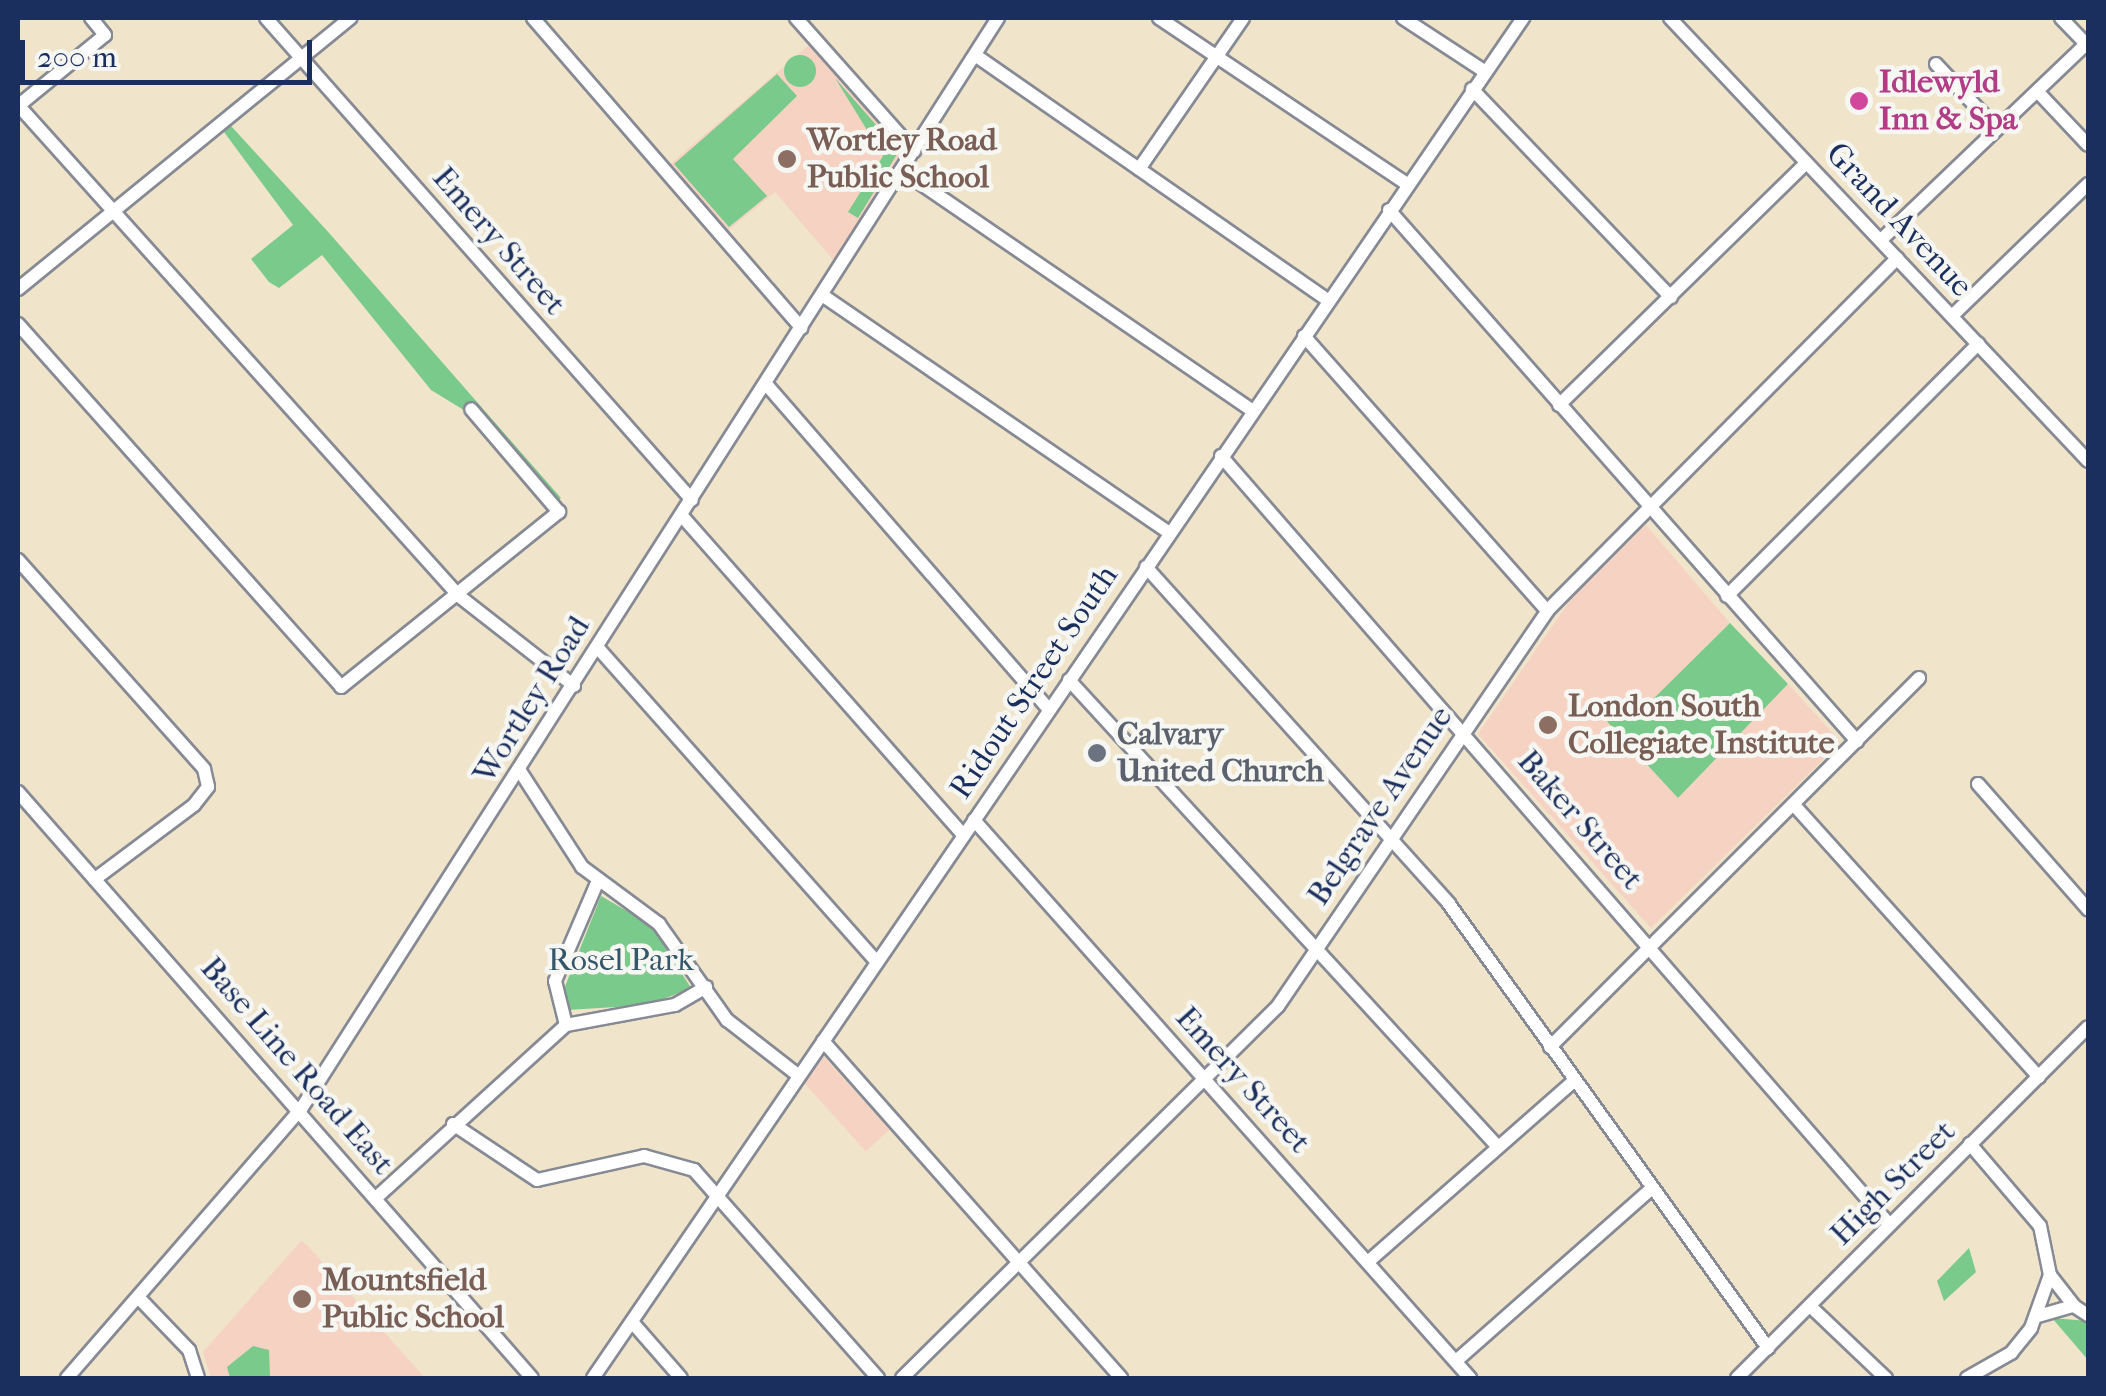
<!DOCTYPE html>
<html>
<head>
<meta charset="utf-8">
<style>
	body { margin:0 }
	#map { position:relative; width:2106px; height:1396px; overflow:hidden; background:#f0e4ca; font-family:"IM FELL French Canon",serif }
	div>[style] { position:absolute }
	.built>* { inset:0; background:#f6d2c3; transform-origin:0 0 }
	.green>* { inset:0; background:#7aca8b }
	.round { border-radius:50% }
	.roads { filter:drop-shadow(2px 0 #868a94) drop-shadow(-2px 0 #868a94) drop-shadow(0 2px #868a94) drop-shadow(0 -2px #868a94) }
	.minor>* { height:12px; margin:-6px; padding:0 6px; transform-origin:6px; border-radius:6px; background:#fff }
	.dots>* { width:28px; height:28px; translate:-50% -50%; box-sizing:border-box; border:5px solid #f6f6f2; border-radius:50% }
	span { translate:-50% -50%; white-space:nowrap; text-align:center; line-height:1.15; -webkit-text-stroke:9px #f6f6f2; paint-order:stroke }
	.hotel-label { font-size:32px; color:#b23c85; font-weight:700 }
	.left { translate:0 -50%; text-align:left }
	.education-label { font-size:32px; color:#785e54; font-weight:700 }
	.street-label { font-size:32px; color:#1b2f5e }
	.worship-label { font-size:32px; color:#5b616d; font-weight:700 }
	.park-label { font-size:32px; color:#335669 }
	.frame { position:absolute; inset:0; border:20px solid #1b2f5e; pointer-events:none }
	.scale { position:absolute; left:20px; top:40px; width:292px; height:45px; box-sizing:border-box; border:5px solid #1b2f5e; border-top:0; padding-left:12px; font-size:30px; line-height:35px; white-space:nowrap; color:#1b2f5e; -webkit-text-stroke:8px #f6f6f2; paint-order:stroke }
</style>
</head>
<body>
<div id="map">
	<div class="built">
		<i style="clip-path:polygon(810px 44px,903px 152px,835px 262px,775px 192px,725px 233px,667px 167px)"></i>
		<i style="clip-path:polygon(1646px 525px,1730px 623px,1640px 712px,1604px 717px,1678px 798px,1788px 684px,1841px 742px,1651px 928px,1478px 734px,1571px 599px)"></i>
		<i style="left:824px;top:1057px;width:98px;height:32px;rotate:48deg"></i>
		<i style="clip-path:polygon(301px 1241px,307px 1245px,425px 1378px,211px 1378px,203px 1352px)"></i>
	</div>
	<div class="green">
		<i class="round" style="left:784px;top:55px;width:32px;height:32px"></i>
		<i style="clip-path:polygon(777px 74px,797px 96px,733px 159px,767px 196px,729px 227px,674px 164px)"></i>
		<i style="clip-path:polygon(835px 78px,899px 151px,858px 218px,848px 212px,883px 156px)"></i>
		<i style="clip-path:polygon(231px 126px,330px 234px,561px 498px,548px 507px,467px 412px,431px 390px,322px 255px,279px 288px,269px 282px,251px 259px,293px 225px,224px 132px)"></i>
		<i style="clip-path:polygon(1730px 623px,1788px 684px,1678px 798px,1603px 717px,1629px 699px,1641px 711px)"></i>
		<i style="clip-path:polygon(601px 896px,651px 925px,691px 988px,649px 1005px,567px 1010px,564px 989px)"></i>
		<i style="clip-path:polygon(1969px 1248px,1976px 1272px,1944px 1301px,1937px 1281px)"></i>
		<i style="clip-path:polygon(2052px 1318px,2088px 1321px,2088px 1360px)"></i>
		<i style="clip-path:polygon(253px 1346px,269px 1350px,270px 1376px,230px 1378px,227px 1367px)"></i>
	</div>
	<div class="roads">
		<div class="minor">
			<i style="left:266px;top:18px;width:643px;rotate:48.53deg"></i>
			<i style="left:533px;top:18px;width:410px;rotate:49.1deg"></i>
			<i style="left:796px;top:18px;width:178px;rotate:48.4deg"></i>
			<i style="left:1159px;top:18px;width:298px;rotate:33.8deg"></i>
			<i style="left:1403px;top:18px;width:97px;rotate:33.2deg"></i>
			<i style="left:1670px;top:18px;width:609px;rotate:46.66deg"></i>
			<i style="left:2061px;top:18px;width:36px;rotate:46deg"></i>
			<i style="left:975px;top:55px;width:430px;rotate:34.8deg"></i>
			<i style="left:1936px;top:64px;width:89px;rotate:46.8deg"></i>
			<i style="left:1472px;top:89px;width:288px;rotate:46.3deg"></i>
			<i style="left:2037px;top:91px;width:74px;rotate:46.6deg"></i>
			<i style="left:18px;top:105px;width:660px;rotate:48.07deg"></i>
			<i style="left:459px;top:596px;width:146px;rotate:38deg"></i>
			<i style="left:18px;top:106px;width:112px;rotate:-39.2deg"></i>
			<i style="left:105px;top:35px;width:22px;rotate:-129deg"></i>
			<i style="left:1139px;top:169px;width:183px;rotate:-55.4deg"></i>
			<i style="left:901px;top:170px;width:427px;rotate:34.4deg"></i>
			<i style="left:1389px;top:210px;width:708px;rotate:48.61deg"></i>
			<i style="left:1881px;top:240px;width:286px;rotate:-43.7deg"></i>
			<i style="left:18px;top:289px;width:429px;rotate:-39.2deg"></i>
			<i style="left:822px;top:295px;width:421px;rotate:34.4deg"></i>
			<i style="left:1952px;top:316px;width:190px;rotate:-44.1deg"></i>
			<i style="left:18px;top:324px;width:486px;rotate:48.3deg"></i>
			<i style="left:341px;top:687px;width:280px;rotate:-38.8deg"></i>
			<i style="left:559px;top:512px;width:135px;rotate:-130.5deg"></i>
			<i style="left:1304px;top:336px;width:367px;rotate:48.5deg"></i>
			<i style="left:766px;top:384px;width:431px;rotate:49deg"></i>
			<i style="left:1559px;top:405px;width:346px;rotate:-44.4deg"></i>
			<i style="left:1221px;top:456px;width:1019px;rotate:48.98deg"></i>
			<i style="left:682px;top:516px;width:425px;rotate:48.6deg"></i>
			<i style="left:18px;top:560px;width:280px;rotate:48.3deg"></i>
			<i style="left:204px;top:769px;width:18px;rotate:77deg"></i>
			<i style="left:208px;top:787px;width:23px;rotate:128deg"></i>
			<i style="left:194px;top:805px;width:124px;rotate:143.2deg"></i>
			<i style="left:1146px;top:567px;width:453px;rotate:48deg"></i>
			<i style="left:1449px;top:904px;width:547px;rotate:54.3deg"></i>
			<i style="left:1727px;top:596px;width:356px;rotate:-45.1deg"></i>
			<i style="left:598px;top:648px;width:420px;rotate:48.4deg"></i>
			<i style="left:1069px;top:680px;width:634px;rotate:47.43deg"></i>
			<i style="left:520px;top:771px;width:114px;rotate:57.1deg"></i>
			<i style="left:582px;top:867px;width:96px;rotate:36.5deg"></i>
			<i style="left:659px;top:924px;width:118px;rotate:54.7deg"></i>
			<i style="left:727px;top:1020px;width:91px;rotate:37.9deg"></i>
			<i style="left:1978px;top:784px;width:167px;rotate:48.7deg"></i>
			<i style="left:18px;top:792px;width:779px;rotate:48.74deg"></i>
			<i style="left:1794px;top:805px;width:366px;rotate:48deg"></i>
			<i style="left:974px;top:820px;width:747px;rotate:48.37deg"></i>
			<i style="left:566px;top:1025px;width:45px;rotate:-104deg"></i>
			<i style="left:555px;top:981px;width:107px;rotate:-66.8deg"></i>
			<i style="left:823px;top:1041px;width:450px;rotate:48.5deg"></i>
			<i style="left:1550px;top:1047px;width:522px;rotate:-45deg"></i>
			<i style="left:453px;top:1124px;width:101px;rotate:33.7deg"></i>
			<i style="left:537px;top:1180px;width:110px;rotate:-12.6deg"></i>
			<i style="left:644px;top:1156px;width:52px;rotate:15.6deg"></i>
			<i style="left:694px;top:1170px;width:278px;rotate:48.5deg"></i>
			<i style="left:377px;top:1197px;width:256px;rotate:-42.3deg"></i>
			<i style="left:566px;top:1025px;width:111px;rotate:-10.4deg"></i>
			<i style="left:675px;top:1005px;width:36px;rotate:-30deg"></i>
			<i style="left:1369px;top:1261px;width:273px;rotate:-41.3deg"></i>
			<i style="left:2050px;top:1275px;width:39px;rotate:52deg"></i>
			<i style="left:138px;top:1297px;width:74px;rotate:46.1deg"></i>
			<i style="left:189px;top:1350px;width:29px;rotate:72deg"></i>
			<i style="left:1810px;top:1306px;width:105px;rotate:43.5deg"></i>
			<i style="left:2038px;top:1316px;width:37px;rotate:-16deg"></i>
			<i style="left:2074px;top:1306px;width:17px;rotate:33deg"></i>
			<i style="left:632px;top:1322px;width:74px;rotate:48.8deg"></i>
			<i style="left:1456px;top:1361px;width:260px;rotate:-41.4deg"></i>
			<i style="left:67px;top:1378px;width:357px;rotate:-49deg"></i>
			<i style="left:301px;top:1109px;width:1295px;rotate:-57.43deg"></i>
			<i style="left:593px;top:1378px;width:1648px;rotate:-55.63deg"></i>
			<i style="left:902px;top:1378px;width:529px;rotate:-44.69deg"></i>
			<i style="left:1278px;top:1006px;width:478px;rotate:-55.7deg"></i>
			<i style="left:1547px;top:611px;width:497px;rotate:-45.2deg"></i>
			<i style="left:1737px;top:1378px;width:496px;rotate:-45deg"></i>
			<i style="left:1967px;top:1378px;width:51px;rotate:-29.6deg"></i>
			<i style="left:2011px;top:1353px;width:32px;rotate:-51deg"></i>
			<i style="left:2031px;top:1328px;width:56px;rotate:-70.3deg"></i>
			<i style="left:2050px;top:1275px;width:50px;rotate:-101.5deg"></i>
			<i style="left:2040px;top:1226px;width:108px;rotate:-130.5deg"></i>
		</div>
	</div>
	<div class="dots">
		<i style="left:1859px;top:101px;background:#d1479c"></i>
		<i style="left:787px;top:159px;background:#8d6e63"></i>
		<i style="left:1548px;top:725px;background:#8d6e63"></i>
		<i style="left:1097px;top:753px;background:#6b7280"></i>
		<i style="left:302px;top:1299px;background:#8d6e63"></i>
	</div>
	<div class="hotel-label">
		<span class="left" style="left:1879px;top:101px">Idlewyld<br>Inn &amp; Spa</span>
	</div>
	<div class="education-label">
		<span class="left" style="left:807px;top:159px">Wortley Road<br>Public School</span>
		<span class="left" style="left:1568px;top:725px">London South<br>Collegiate Institute</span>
		<span class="left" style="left:322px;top:1299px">Mountsfield<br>Public School</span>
	</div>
	<div class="street-label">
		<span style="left:1899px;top:220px;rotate:47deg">Grand Avenue</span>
		<span style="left:499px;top:241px;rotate:49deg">Emery Street</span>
		<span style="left:1034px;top:682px;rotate:-56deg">Ridout Street South</span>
		<span style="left:532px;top:700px;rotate:-58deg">Wortley Road</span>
		<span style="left:1380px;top:806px;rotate:-56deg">Belgrave Avenue</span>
		<span style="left:1580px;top:820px;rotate:49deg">Baker Street</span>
		<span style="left:297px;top:1066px;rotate:49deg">Base Line Road East</span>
		<span style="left:1243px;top:1080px;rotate:48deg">Emery Street</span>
		<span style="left:1893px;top:1183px;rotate:-45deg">High Street</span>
	</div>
	<div class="worship-label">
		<span class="left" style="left:1117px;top:753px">Calvary<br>United Church</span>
	</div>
	<div class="park-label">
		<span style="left:621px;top:960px">Rosel Park</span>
	</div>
	<div class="frame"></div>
	<div class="scale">200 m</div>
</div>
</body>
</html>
